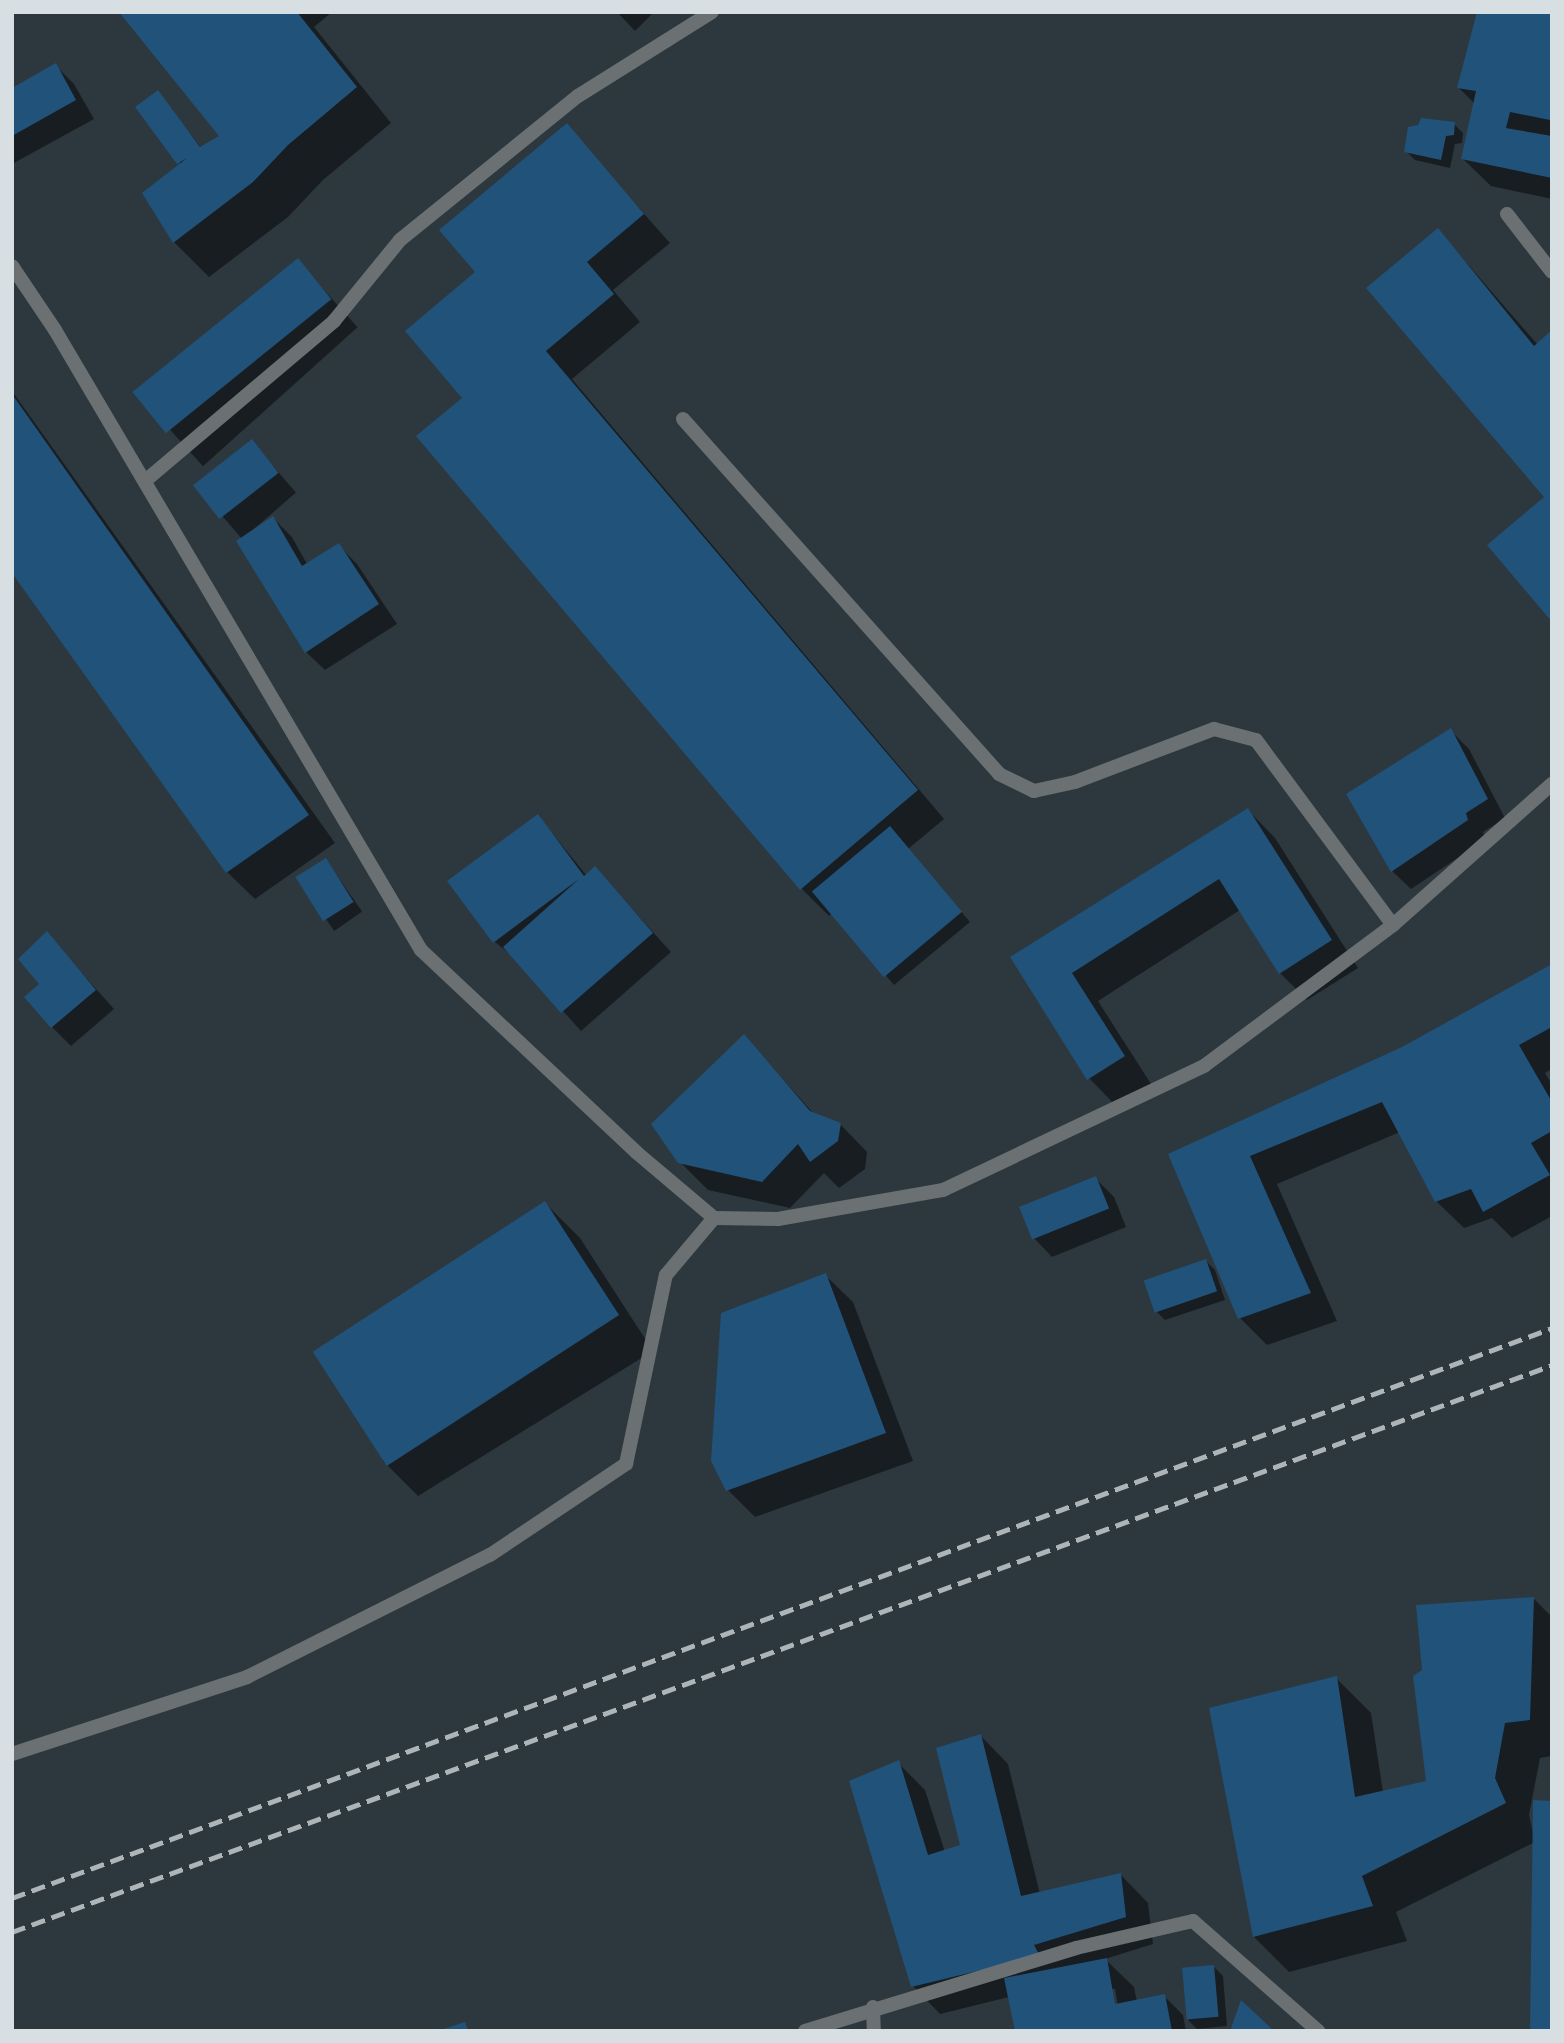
<!DOCTYPE html>
<html>
<head>
<meta charset="utf-8">
<style>
	body { margin:0 }
	#map { position:relative; width:1564px; height:2043px; overflow:hidden; background:#2d383e; font-family:"Archivo Narrow",sans-serif }
	div>[style] { position:absolute }
	.shadow>* { inset:0; background:#0007; transform-origin:0 0 }
	.building>* { inset:0; background:#21527a; transform-origin:0 0 }
	.service>* { height:14px; margin:-7px; padding:0 7px; transform-origin:7px; border-radius:7px; background:#6b7172 }
	.minor>* { height:14px; margin:-7px; padding:0 7px; transform-origin:7px; border-radius:7px; background:#6b7172 }
	.rail>* { height:5px; margin-top:-2.5px; transform-origin:0; background:repeating-linear-gradient(90deg,#adb5b9 0 14px,transparent 0 21px) }
	span { translate:-50% -50%; white-space:nowrap; text-align:center; line-height:1.15; -webkit-text-stroke:7px #191f21; paint-order:stroke }
	.frame { position:absolute; inset:0; border:14px solid #d8dfe3; pointer-events:none }
</style>
</head>
<body>
<div id="map">
	<div class="shadow">
		<i style="clip-path:polygon(121px 12px,332px 12px,314px 27px,391px 123px,323px 180px,288px 217px,209px 277px,174px 242px,144px 194px,181px 166px,157px 92px,203px 150px,221px 136px)"></i>
		<i style="clip-path:polygon(617px 12px,654px 12px,635px 31px)"></i>
		<i style="clip-path:polygon(1552px 12px,1552px 199px,1491px 186px,1463px 159px,1475px 104px,1459px 88px)"></i>
		<i style="clip-path:polygon(56px 66px,74px 84px,94px 119px,12px 164px,12px 90px)"></i>
		<i style="clip-path:polygon(1454px 124px,1463px 133px,1462px 143px,1455px 144px,1450px 168px,1415px 160px,1406px 151px)"></i>
		<i style="clip-path:polygon(566px 126px,670px 243px,613px 290px,640px 322px,572px 379px,944px 819px,908px 849px,970px 922px,894px 985px,832px 913px,829px 916px,801px 888px,464px 398px,477px 272px)"></i>
		<i style="clip-path:polygon(1438px 230px,1538px 345px,1546px 497px)"></i>
		<i style="left:298px;top:261px;width:89px;height:208px;rotate:48deg"></i>
		<i style="clip-path:polygon(12px 391px,335px 843px,255px 899px,227px 872px,12px 569px)"></i>
		<i style="left:252px;top:442px;width:67px;height:71px;rotate:49deg"></i>
		<i style="clip-path:polygon(273px 518px,292px 537px,307px 564px,339px 546px,357px 564px,397px 624px,325px 670px,306px 652px)"></i>
		<i style="clip-path:polygon(1451px 731px,1469px 749px,1505px 818px,1483px 832px,1486px 839px,1411px 889px,1392px 871px)"></i>
		<i style="clip-path:polygon(1248px 810px,1275px 838px,1358px 968px,1307px 1000px,1280px 973px,1240px 910px,1098px 1001px,1151px 1084px,1116px 1106px,1089px 1078px,1013px 958px)"></i>
		<i style="clip-path:polygon(538px 816px,587px 876px,595px 868px,671px 952px,581px 1031px,516px 959px,495px 942px,450px 881px)"></i>
		<i style="left:326px;top:860px;width:63px;height:34px;rotate:55deg"></i>
		<i style="clip-path:polygon(47px 934px,114px 1009px,71px 1046px,52px 1027px,42px 984px)"></i>
		<i style="clip-path:polygon(1552px 966px,1552px 1069px,1545px 1073px,1552px 1085px,1552px 1216px,1512px 1238px,1492px 1218px,1464px 1228px,1436px 1201px,1400px 1132px,1277px 1184px,1337px 1321px,1267px 1345px,1240px 1318px,1170px 1155px,1403px 1049px)"></i>
		<i style="clip-path:polygon(744px 1036px,815px 1115px,840px 1124px,867px 1152px,865px 1169px,839px 1188px,824px 1173px,790px 1208px,708px 1190px,680px 1162px)"></i>
		<i style="clip-path:polygon(1095px 1178px,1114px 1197px,1126px 1227px,1052px 1257px,1034px 1238px)"></i>
		<i style="clip-path:polygon(545px 1203px,580px 1238px,653px 1351px,418px 1496px,383px 1461px)"></i>
		<i style="clip-path:polygon(1206px 1261px,1215px 1270px,1225px 1300px,1165px 1320px,1156px 1311px)"></i>
		<i style="clip-path:polygon(825px 1275px,853px 1302px,913px 1461px,755px 1517px,728px 1490px)"></i>
		<i style="clip-path:polygon(1534px 1599px,1552px 1617px,1552px 1756px,1540px 1758px,1529px 1815px,1535px 1842px,1396px 1912px,1407px 1941px,1289px 1972px,1254px 1937px,1336px 1678px,1371px 1713px,1383px 1792px,1428px 1782px)"></i>
		<i style="clip-path:polygon(evenodd,981px 1736px,1008px 1764px,1040px 1894px,1121px 1875px,1148px 1903px,1153px 1944px,1105px 1959px,1134px 1987px,1137px 2002px,1164px 1996px,1183px 2015px,1186px 2031px,1016px 2031px,1009px 1997px,940px 2014px,913px 1986px,898px 1763px,925px 1790px,945px 1852px,962px 1846px,981px 1736px,1111px 1989px,1115px 1989px,1119px 2013px,1116px 2013px,1111px 1989px)"></i>
		<i style="clip-path:polygon(1214px 1967px,1223px 1976px,1227px 2026px,1197px 2029px,1188px 2020px)"></i>
	</div>
	<div class="building">
		<i style="clip-path:polygon(119px 12px,297px 12px,357px 87px,288px 145px,253px 182px,173px 243px,142px 193px,187px 158px,177px 164px,135px 107px,158px 90px,200px 147px,219px 136px)"></i>
		<i style="clip-path:polygon(1477px 12px,1552px 12px,1550px 120px,1510px 112px,1506px 128px,1552px 136px,1552px 178px,1461px 159px,1476px 91px,1457px 88px)"></i>
		<i style="clip-path:polygon(56px 63px,76px 100px,12px 136px,12px 88px)"></i>
		<i style="clip-path:polygon(1421px 118px,1455px 122px,1454px 135px,1446px 136px,1441px 160px,1404px 152px,1408px 127px,1418px 125px)"></i>
		<i style="clip-path:polygon(567px 123px,644px 214px,587px 262px,614px 294px,546px 351px,918px 790px,800px 890px,416px 436px,462px 398px,405px 331px,475px 272px,439px 230px)"></i>
		<i style="clip-path:polygon(1438px 228px,1534px 346px,1552px 330px,1552px 622px,1487px 545px,1544px 497px,1366px 288px)"></i>
		<i style="left:298px;top:258px;width:53px;height:213px;rotate:51deg"></i>
		<i style="clip-path:polygon(12px 394px,309px 815px,226px 873px,12px 573px)"></i>
		<i style="left:252px;top:439px;width:43px;height:75px;rotate:52deg"></i>
		<i style="clip-path:polygon(273px 516px,302px 566px,339px 543px,379px 604px,305px 653px,236px 541px)"></i>
		<i style="clip-path:polygon(1451px 728px,1488px 799px,1466px 813px,1468px 820px,1391px 872px,1346px 794px)"></i>
		<i style="clip-path:polygon(1248px 808px,1332px 940px,1279px 974px,1219px 879px,1072px 973px,1125px 1056px,1087px 1080px,1010px 957px)"></i>
		<i style="clip-path:polygon(538px 814px,584px 876px,595px 866px,653px 933px,561px 1013px,503px 947px,579px 879px,493px 943px,447px 881px)"></i>
		<i style="left:890px;top:826px;width:112px;height:102px;rotate:50deg"></i>
		<i style="left:326px;top:858px;width:52px;height:36px;rotate:58deg"></i>
		<i style="clip-path:polygon(47px 931px,96px 990px,51px 1028px,24px 997px,39px 984px,18px 959px)"></i>
		<i style="clip-path:polygon(1552px 964px,1552px 1027px,1519px 1045px,1552px 1102px,1552px 1131px,1531px 1143px,1550px 1175px,1483px 1212px,1471px 1189px,1435px 1202px,1382px 1102px,1250px 1156px,1311px 1293px,1238px 1319px,1168px 1154px,1402px 1047px)"></i>
		<i style="clip-path:polygon(744px 1034px,810px 1111px,841px 1123px,838px 1141px,810px 1162px,798px 1144px,762px 1182px,678px 1163px,651px 1124px)"></i>
		<i style="left:1096px;top:1176px;width:35px;height:83px;rotate:68deg"></i>
		<i style="left:545px;top:1201px;width:136px;height:277px;rotate:57deg"></i>
		<i style="left:1206px;top:1259px;width:34px;height:66px;rotate:71deg"></i>
		<i style="clip-path:polygon(826px 1273px,886px 1433px,726px 1491px,711px 1461px,721px 1313px)"></i>
		<i style="clip-path:polygon(1534px 1597px,1530px 1720px,1505px 1723px,1495px 1778px,1506px 1803px,1362px 1876px,1373px 1906px,1253px 1937px,1209px 1708px,1337px 1676px,1355px 1797px,1426px 1781px,1413px 1676px,1422px 1670px,1416px 1605px)"></i>
		<i style="clip-path:polygon(981px 1734px,1021px 1896px,1121px 1873px,1126px 1917px,1034px 1945px,1040px 1956px,911px 1987px,849px 1781px,899px 1760px,928px 1855px,960px 1845px,936px 1748px)"></i>
		<i style="clip-path:polygon(1533px 1800px,1552px 1801px,1552px 2031px,1530px 2031px)"></i>
		<i style="clip-path:polygon(1107px 1958px,1115px 2004px,1165px 1994px,1172px 2031px,1015px 2031px,1004px 1978px)"></i>
		<i style="left:1214px;top:1965px;width:52px;height:32px;rotate:85deg"></i>
		<i style="clip-path:polygon(1241px 2000px,1274px 2031px,1230px 2031px)"></i>
		<i style="clip-path:polygon(465px 2022px,468px 2031px,441px 2031px,441px 2030px)"></i>
	</div>
	<div class="service">
		<i style="left:683px;top:419px;width:475px;rotate:48.3deg"></i>
		<i style="left:999px;top:774px;width:39px;rotate:26deg"></i>
		<i style="left:1034px;top:791px;width:42px;rotate:-12.4deg"></i>
		<i style="left:1075px;top:782px;width:149px;rotate:-20.9deg"></i>
		<i style="left:1214px;top:729px;width:43px;rotate:14.7deg"></i>
		<i style="left:1256px;top:740px;width:230px;rotate:53.5deg"></i>
		<i style="left:145px;top:481px;width:248px;rotate:-40.2deg"></i>
		<i style="left:334px;top:321px;width:104px;rotate:-50.8deg"></i>
		<i style="left:400px;top:240px;width:229px;rotate:-39deg"></i>
		<i style="left:578px;top:96px;width:158px;rotate:-32.1deg"></i>
	</div>
	<div class="minor">
		<i style="left:1507px;top:214px;width:73px;rotate:52.2deg"></i>
		<i style="left:12px;top:266px;width:77px;rotate:56.1deg"></i>
		<i style="left:55px;top:330px;width:720px;rotate:59.45deg"></i>
		<i style="left:421px;top:950px;width:295px;rotate:43.2deg"></i>
		<i style="left:636px;top:1152px;width:102px;rotate:40.2deg"></i>
		<i style="left:714px;top:1218px;width:64px;rotate:0.9deg"></i>
		<i style="left:778px;top:1219px;width:168px;rotate:-10deg"></i>
		<i style="left:943px;top:1190px;width:289px;rotate:-25.4deg"></i>
		<i style="left:1204px;top:1066px;width:236px;rotate:-36.7deg"></i>
		<i style="left:1393px;top:925px;width:213px;rotate:-41.6deg"></i>
		<i style="left:12px;top:1754px;width:247px;rotate:-18.1deg"></i>
		<i style="left:247px;top:1677px;width:272px;rotate:-26.7deg"></i>
		<i style="left:490px;top:1555px;width:164px;rotate:-33.8deg"></i>
		<i style="left:626px;top:1464px;width:193px;rotate:-78.1deg"></i>
		<i style="left:666px;top:1275px;width:75px;rotate:-49.9deg"></i>
		<i style="left:873px;top:2007px;width:24px;rotate:88deg"></i>
		<i style="left:805px;top:2031px;width:283px;rotate:-17deg"></i>
		<i style="left:1076px;top:1948px;width:120px;rotate:-13deg"></i>
		<i style="left:1193px;top:1921px;width:167px;rotate:41.3deg"></i>
	</div>
	<div class="rail">
		<i style="left:12px;top:1898px;width:1642px;rotate:-20.31deg"></i>
		<i style="left:12px;top:1932px;width:1641px;rotate:-20.21deg"></i>
	</div>
	<div class="frame"></div>
</div>
</body>
</html>
